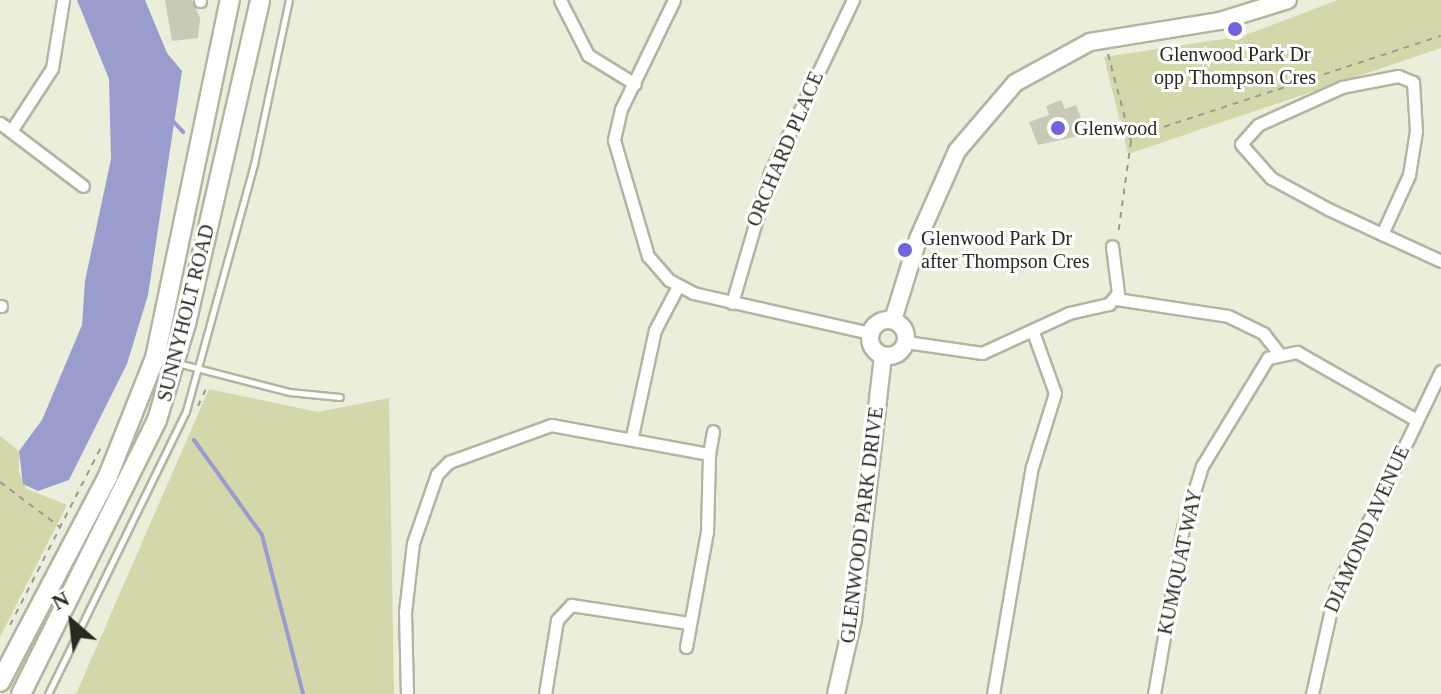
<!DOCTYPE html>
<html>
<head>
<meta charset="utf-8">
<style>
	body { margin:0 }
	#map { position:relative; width:1441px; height:694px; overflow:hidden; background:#ebeeda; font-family:Georgia,serif }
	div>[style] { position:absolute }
	.green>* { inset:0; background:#d3d7aa }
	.water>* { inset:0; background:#9b9cce }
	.stream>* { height:4px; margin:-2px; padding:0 2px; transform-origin:2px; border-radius:2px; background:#9b9cce }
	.building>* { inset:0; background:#c8cab7 }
	.path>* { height:2px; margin-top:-1px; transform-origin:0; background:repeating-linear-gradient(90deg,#999b8c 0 6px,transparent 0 12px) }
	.roads { filter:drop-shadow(2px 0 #b3b5a2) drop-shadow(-2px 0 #b3b5a2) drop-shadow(0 2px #b3b5a2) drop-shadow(0 -2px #b3b5a2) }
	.lane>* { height:5px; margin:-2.5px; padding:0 2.5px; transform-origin:2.5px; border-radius:2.5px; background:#fff }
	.street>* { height:11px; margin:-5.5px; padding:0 5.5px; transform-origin:5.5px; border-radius:5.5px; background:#fff }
	.secondary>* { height:16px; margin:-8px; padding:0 8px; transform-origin:8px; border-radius:8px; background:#fff }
	.secondary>.ring { margin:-8px; padding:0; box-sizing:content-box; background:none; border:16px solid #fff; border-radius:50% }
	.primary>* { height:18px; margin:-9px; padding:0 9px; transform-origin:9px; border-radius:9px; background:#fff }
	.dots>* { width:22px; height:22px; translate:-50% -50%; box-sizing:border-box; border:4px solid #fff; border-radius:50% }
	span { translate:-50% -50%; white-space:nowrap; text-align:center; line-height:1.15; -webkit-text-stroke:6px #fff; paint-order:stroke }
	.poi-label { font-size:20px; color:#282921 }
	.left { translate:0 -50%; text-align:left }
	.street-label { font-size:20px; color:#282921 }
	.north { position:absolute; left:32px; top:582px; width:80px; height:80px; -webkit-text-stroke:6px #fff; paint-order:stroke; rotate:332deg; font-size:22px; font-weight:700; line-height:32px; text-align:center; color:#282921 }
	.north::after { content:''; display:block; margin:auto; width:28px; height:36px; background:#282921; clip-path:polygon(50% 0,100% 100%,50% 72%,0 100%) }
</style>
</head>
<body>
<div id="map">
	<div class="green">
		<i style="clip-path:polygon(1338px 0,1441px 0,1441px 48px,1128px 154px,1104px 57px,1243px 36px)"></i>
		<i style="clip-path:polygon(209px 389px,318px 412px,389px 398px,394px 694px,76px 694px)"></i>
		<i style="clip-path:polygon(0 436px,19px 451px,19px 472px,27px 489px,67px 505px,0 637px)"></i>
	</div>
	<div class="water">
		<i style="clip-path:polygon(77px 0,145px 0,167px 53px,182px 71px,148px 295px,127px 364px,69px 480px,38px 491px,23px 484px,19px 451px,42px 420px,82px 325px,85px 281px,111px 159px,109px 79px)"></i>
	</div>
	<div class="stream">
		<i style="left:171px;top:119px;width:18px;rotate:47deg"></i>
		<i style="left:194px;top:440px;width:117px;rotate:54.4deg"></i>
		<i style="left:262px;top:535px;width:164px;rotate:75.5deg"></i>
	</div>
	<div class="building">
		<i style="clip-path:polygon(165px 0,192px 0,200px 18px,198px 38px,172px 41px)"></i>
		<i style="clip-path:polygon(1061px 100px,1065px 109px,1076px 105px,1087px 134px,1038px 145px,1029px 122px,1049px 115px,1046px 106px)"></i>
	</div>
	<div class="path">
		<i style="left:1108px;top:54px;width:90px;rotate:75.2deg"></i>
		<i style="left:1131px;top:141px;width:95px;rotate:97.9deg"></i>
		<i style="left:1130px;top:138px;width:327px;rotate:-18.2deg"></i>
		<i style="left:198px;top:406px;width:23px;rotate:-65deg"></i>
		<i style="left:0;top:482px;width:75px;rotate:36.9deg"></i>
		<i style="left:10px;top:625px;width:202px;rotate:-62.9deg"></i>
	</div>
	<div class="roads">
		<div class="lane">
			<i style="left:158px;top:358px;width:135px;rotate:14.5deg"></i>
			<i style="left:289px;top:392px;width:51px;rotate:5.6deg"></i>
			<i style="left:48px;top:694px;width:315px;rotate:-64deg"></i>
			<i style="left:186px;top:411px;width:256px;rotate:-74.6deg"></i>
			<i style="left:254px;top:164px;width:168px;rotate:-78deg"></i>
		</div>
		<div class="street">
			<i style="left:200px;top:0;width:1px;rotate:90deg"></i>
			<i style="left:560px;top:0;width:62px;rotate:63deg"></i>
			<i style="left:588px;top:55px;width:55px;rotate:31.7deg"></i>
			<i style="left:674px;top:0;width:121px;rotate:115.9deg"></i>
			<i style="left:621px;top:109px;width:32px;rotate:103deg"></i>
			<i style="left:614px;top:140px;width:121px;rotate:73.7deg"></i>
			<i style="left:648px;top:256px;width:32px;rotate:49deg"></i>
			<i style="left:669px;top:280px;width:27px;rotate:28deg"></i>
			<i style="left:693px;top:293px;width:182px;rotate:12.7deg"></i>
			<i style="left:0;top:123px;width:104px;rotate:37.2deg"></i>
			<i style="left:11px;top:131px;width:75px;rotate:-56.9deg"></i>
			<i style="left:52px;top:68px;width:69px;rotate:-80.8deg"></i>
			<i style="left:1382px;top:234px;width:65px;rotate:-65.4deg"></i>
			<i style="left:1409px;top:175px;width:45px;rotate:-81deg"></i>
			<i style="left:1416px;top:131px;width:49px;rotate:-93.5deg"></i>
			<i style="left:1413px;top:82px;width:16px;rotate:-158deg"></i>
			<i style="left:1398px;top:76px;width:57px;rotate:168.9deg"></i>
			<i style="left:1342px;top:87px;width:92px;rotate:155.7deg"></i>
			<i style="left:1258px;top:125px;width:25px;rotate:132deg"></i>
			<i style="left:1241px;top:144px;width:45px;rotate:48.6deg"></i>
			<i style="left:1271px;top:178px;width:65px;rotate:28.5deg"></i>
			<i style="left:1328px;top:209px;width:60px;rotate:24.8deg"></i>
			<i style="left:1382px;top:234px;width:65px;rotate:24.6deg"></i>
			<i style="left:1116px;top:299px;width:113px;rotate:8.6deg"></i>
			<i style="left:1228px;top:316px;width:39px;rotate:26deg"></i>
			<i style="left:1263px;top:333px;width:24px;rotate:52deg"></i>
			<i style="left:732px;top:303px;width:135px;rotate:-73.7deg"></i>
			<i style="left:770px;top:173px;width:192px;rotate:-64.4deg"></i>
			<i style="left:0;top:306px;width:1px"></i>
			<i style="left:906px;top:342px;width:77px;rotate:8.2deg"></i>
			<i style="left:982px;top:353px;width:96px;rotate:-24.7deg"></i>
			<i style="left:1069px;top:313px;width:41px;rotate:-12.7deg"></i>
			<i style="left:1109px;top:304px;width:14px;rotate:-51deg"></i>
			<i style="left:1118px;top:293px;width:47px;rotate:-97.3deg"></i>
			<i style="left:632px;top:436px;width:108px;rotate:-77.8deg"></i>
			<i style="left:655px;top:330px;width:50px;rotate:-62.4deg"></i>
			<i style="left:686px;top:647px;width:117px;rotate:-79.7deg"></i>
			<i style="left:707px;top:532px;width:78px;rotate:-88.5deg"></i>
			<i style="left:407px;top:694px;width:82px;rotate:-91.4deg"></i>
			<i style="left:405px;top:612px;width:69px;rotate:-83.4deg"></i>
			<i style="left:413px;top:543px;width:73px;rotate:-70.8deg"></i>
			<i style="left:437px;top:474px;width:17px;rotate:-45deg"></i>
			<i style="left:449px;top:462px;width:109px;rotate:-19.9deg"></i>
			<i style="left:551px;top:425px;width:161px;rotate:10.4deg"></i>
			<i style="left:709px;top:454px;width:23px;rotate:-80deg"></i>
			<i style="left:545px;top:694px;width:75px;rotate:-80.8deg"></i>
			<i style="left:557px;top:620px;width:21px;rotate:-47deg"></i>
			<i style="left:571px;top:605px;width:119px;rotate:8.7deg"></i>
			<i style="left:993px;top:694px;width:230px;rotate:-80.3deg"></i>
			<i style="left:1032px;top:467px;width:77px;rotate:-72.7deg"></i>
			<i style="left:1055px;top:393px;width:65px;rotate:-109.8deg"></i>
			<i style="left:1154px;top:694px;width:169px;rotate:-80.1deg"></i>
			<i style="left:1183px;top:528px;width:65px;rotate:-73deg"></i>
			<i style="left:1202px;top:466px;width:127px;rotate:-58.6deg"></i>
			<i style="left:1268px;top:358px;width:30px;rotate:-12deg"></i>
			<i style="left:1297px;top:352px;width:137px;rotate:29.7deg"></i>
			<i style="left:1312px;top:694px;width:106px;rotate:-77.4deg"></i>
			<i style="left:1335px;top:591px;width:244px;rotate:-64.3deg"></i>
		</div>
		<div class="secondary">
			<i class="ring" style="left:870px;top:320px;width:20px;height:20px"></i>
			<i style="left:893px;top:320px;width:85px;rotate:-72.8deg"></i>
			<i style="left:918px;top:239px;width:96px;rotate:-66.1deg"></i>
			<i style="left:957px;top:151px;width:89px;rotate:-49.5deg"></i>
			<i style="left:1015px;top:83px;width:85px;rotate:-28.7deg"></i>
			<i style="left:1090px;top:42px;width:132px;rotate:-9.2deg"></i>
			<i style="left:1220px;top:21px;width:71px;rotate:-17.2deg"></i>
			<i style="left:836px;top:694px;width:77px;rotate:-77.2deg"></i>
			<i style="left:853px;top:619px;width:265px;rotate:-83.5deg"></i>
		</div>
		<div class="primary">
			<i style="left:0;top:682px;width:233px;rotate:-62.3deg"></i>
			<i style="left:108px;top:476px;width:127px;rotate:-68.3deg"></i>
			<i style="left:155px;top:358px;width:366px;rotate:-78.2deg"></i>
			<i style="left:21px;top:694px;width:306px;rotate:-63.6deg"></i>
			<i style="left:157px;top:420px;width:100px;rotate:-73.2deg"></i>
			<i style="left:186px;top:324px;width:332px;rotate:-77.1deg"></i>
		</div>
	</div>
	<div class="dots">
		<i style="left:1235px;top:29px;background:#6f64de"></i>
		<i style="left:1058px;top:128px;background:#6f64de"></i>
		<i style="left:905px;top:250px;background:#6f64de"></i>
	</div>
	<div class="poi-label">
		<span style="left:1235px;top:66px">Glenwood Park Dr<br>opp Thompson Cres</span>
		<span class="left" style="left:1074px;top:128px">Glenwood</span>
		<span class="left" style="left:921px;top:250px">Glenwood Park Dr<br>after Thompson Cres</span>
	</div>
	<div class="street-label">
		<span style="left:785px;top:149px;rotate:-67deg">ORCHARD PLACE</span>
		<span style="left:186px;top:313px;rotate:-76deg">SUNNYHOLT ROAD</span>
		<span style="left:862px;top:525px;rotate:-83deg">GLENWOOD PARK DRIVE</span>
		<span style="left:1367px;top:529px;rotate:-66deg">DIAMOND AVENUE</span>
		<span style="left:1180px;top:562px;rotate:-78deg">KUMQUAT WAY</span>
	</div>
	<div class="north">N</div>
</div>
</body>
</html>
